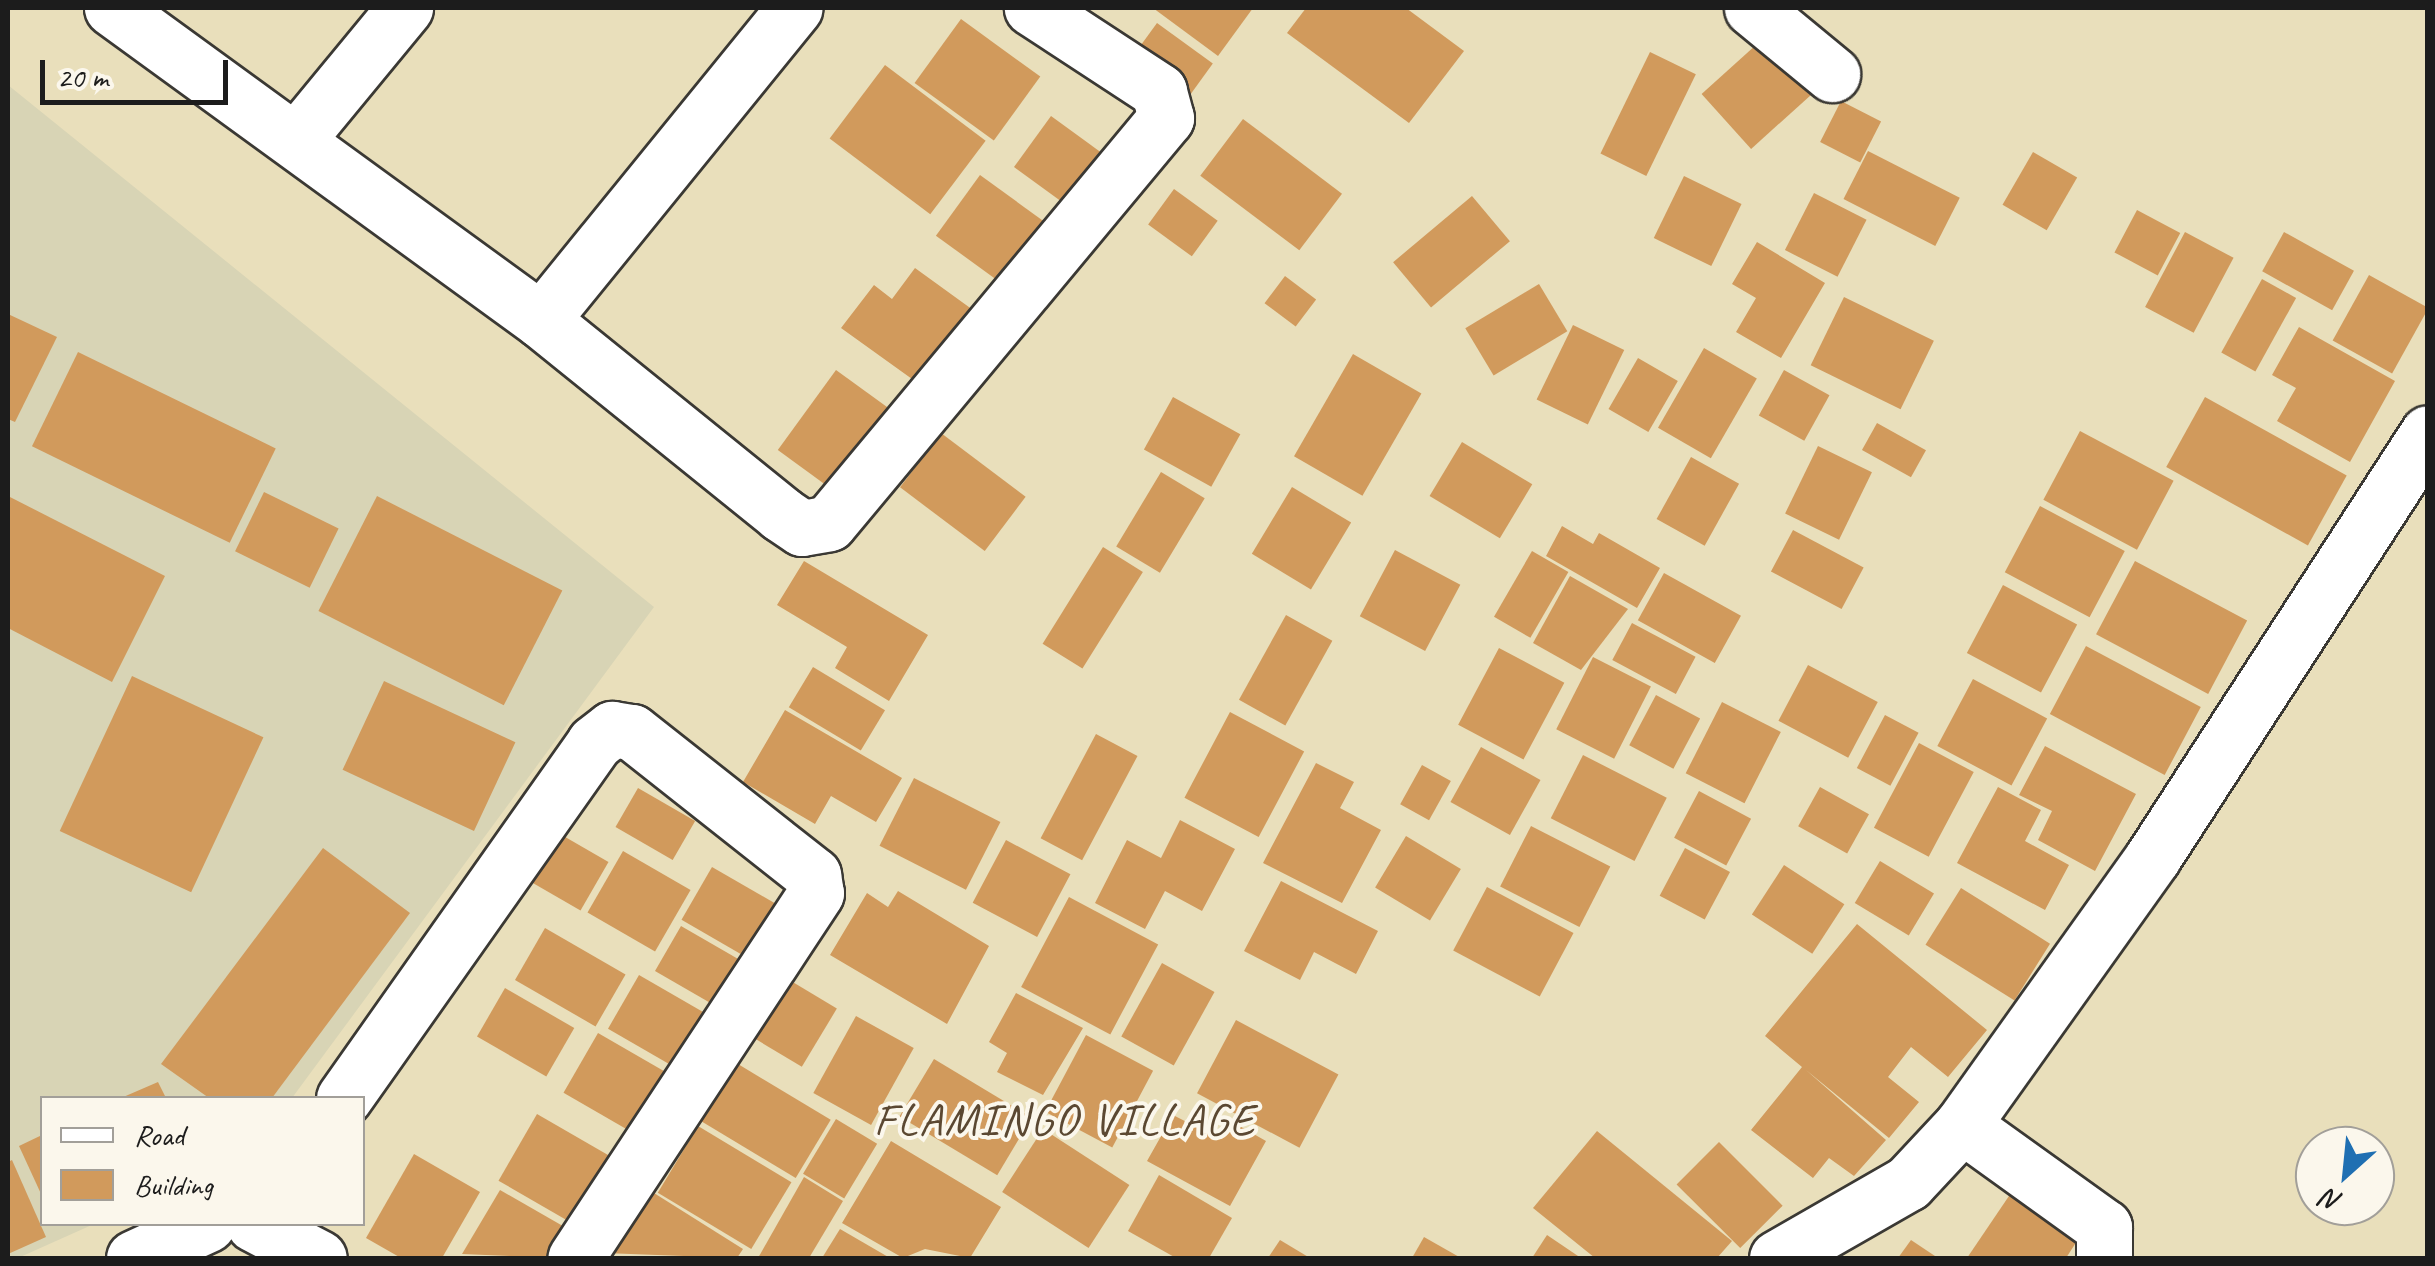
<!DOCTYPE html>
<html>
<head>
<meta charset="utf-8">
<style>
	body { margin:0 }
	#map { position:relative; width:2435px; height:1266px; overflow:hidden; background:#e9dfbb; font-family:Caveat,sans-serif }
	div>[style] { position:absolute }
	.built>* { inset:0; background:#d8d4b5 }
	.building>* { inset:0; background:#d19a5c; transform-origin:0 0 }
	.roads { filter:drop-shadow(2px 0 #3b3934) drop-shadow(-2px 0 #3b3934) drop-shadow(0 2px #3b3934) drop-shadow(0 -2px #3b3934) }
	.minor>* { height:55px; margin:-27.5px; padding:0 27.5px; transform-origin:27.5px; border-radius:27.5px; background:#fff }
	span { translate:-50% -50%; white-space:nowrap; text-align:center; line-height:1.15; -webkit-text-stroke:8px #fbf7ec; paint-order:stroke }
	.neighbourhood-label { font-size:45px; color:#5b4832; letter-spacing:2.5px }
	.frame { position:absolute; inset:0; border:10px solid #1c1c1c; pointer-events:none }
	.legend { position:absolute; left:40px; top:1096px; width:325px; height:130px; box-sizing:border-box; background:#fbf7ec; border:2px solid #a29f99; margin:0; padding:12px 18px; list-style:none; font-size:30px; color:#1c1c1c }
	.legend li { display:flex; align-items:center; gap:20px; height:50px }
	.legend b { width:50px; border:2px solid #a29f99 }
	.north { position:absolute; left:2295px; top:1126px; width:100px; height:100px; box-sizing:border-box; background:#fbf7ec; border:2px solid #a29f99; border-radius:50%; rotate:207deg; font-size:28px; font-weight:700; line-height:40px; text-align:center; color:#1c1c1c }
	.north::after { content:''; display:block; margin:auto; width:35px; height:45px; background:#1f6fb2; clip-path:polygon(50% 0,100% 100%,50% 72%,0 100%) }
	.scale { position:absolute; left:40px; top:60px; width:188px; height:45px; box-sizing:border-box; border:5px solid #1c1c1c; border-top:0; padding-left:12px; font-size:30px; line-height:35px; white-space:nowrap; color:#1c1c1c; -webkit-text-stroke:8px #fbf7ec; paint-order:stroke }
</style>
</head>
<body>
<div id="map">
	<div class="built">
		<i style="clip-path:polygon(8px 85px,654px 607px,292px 1098px,42px 1098px,42px 1224px,94px 1224px,18px 1258px,8px 1258px)"></i>
	</div>
	<div class="building">
		<i style="clip-path:polygon(1153px 8px,1253px 8px,1218px 56px)"></i>
		<i style="clip-path:polygon(1306px 8px,1406px 8px,1464px 51px,1409px 123px,1287px 33px)"></i>
		<i style="left:961px;top:19px;width:98px;height:79px;rotate:36deg"></i>
		<i style="left:1157px;top:23px;width:69px;height:52px;rotate:36deg"></i>
		<i style="left:1767px;top:35px;width:74px;height:88px;rotate:48deg"></i>
		<i style="left:1650px;top:52px;width:51px;height:113px;rotate:26deg"></i>
		<i style="left:885px;top:65px;width:126px;height:92px;rotate:37deg"></i>
		<i style="left:1841px;top:101px;width:45px;height:46px;rotate:27deg"></i>
		<i style="left:1051px;top:116px;width:76px;height:63px;rotate:36deg"></i>
		<i style="left:1243px;top:119px;width:124px;height:71px;rotate:37deg"></i>
		<i style="left:1868px;top:151px;width:103px;height:54px;rotate:27deg"></i>
		<i style="left:2033px;top:152px;width:51px;height:61px;rotate:30deg"></i>
		<i style="left:980px;top:175px;width:83px;height:75px;rotate:36deg"></i>
		<i style="left:1684px;top:176px;width:64px;height:69px;rotate:26deg"></i>
		<i style="left:1174px;top:189px;width:54px;height:44px;rotate:36deg"></i>
		<i style="left:1814px;top:193px;width:59px;height:64px;rotate:27deg"></i>
		<i style="left:1472px;top:196px;width:59px;height:103px;rotate:50deg"></i>
		<i style="left:2137px;top:210px;width:49px;height:48px;rotate:28deg"></i>
		<i style="left:2185px;top:232px;width:55px;height:85px;rotate:28deg"></i>
		<i style="left:2284px;top:232px;width:80px;height:45px;rotate:29deg"></i>
		<i style="clip-path:polygon(1757px 242px,1825px 283px,1781px 358px,1736px 332px,1756px 298px,1732px 284px)"></i>
		<i style="clip-path:polygon(915px 268px,973px 310px,919px 384px,841px 328px,874px 285px,892px 299px)"></i>
		<i style="left:2369px;top:275px;width:68px;height:75px;rotate:29deg"></i>
		<i style="left:1285px;top:276px;width:39px;height:34px;rotate:37deg"></i>
		<i style="left:2262px;top:279px;width:39px;height:84px;rotate:29deg"></i>
		<i style="left:1539px;top:284px;width:55px;height:86px;rotate:59deg"></i>
		<i style="left:1844px;top:297px;width:100px;height:76px;rotate:26deg"></i>
		<i style="clip-path:polygon(8px 314px,57px 337px,15px 422px,8px 419px)"></i>
		<i style="left:1573px;top:325px;width:57px;height:83px;rotate:26deg"></i>
		<i style="clip-path:polygon(2299px 327px,2395px 381px,2350px 462px,2277px 421px,2296px 388px,2272px 375px)"></i>
		<i style="left:1704px;top:348px;width:61px;height:92px;rotate:30deg"></i>
		<i style="left:78px;top:352px;width:220px;height:105px;rotate:26deg"></i>
		<i style="left:1353px;top:354px;width:79px;height:118px;rotate:30deg"></i>
		<i style="left:1638px;top:358px;width:46px;height:59px;rotate:30deg"></i>
		<i style="left:836px;top:370px;width:78px;height:99px;rotate:36deg"></i>
		<i style="left:1784px;top:370px;width:52px;height:52px;rotate:29deg"></i>
		<i style="left:1173px;top:397px;width:77px;height:60px;rotate:29deg"></i>
		<i style="left:2205px;top:397px;width:162px;height:80px;rotate:29deg"></i>
		<i style="left:1877px;top:423px;width:56px;height:31px;rotate:29deg"></i>
		<i style="left:2080px;top:431px;width:106px;height:78px;rotate:28deg"></i>
		<i style="left:941px;top:433px;width:106px;height:68px;rotate:37deg"></i>
		<i style="left:1462px;top:442px;width:82px;height:63px;rotate:31deg"></i>
		<i style="left:1818px;top:446px;width:60px;height:75px;rotate:26deg"></i>
		<i style="left:1691px;top:457px;width:55px;height:71px;rotate:29deg"></i>
		<i style="left:1161px;top:472px;width:51px;height:87px;rotate:31deg"></i>
		<i style="left:1292px;top:487px;width:69px;height:78px;rotate:31deg"></i>
		<i style="left:264px;top:492px;width:83px;height:66px;rotate:26deg"></i>
		<i style="clip-path:polygon(8px 496px,165px 576px,112px 682px,8px 628px)"></i>
		<i style="left:377px;top:496px;width:208px;height:129px;rotate:27deg"></i>
		<i style="left:2040px;top:506px;width:96px;height:75px;rotate:28deg"></i>
		<i style="clip-path:polygon(1562px 526px,1593px 544px,1599px 533px,1660px 568px,1637px 608px,1546px 556px)"></i>
		<i style="left:1793px;top:530px;width:80px;height:47px;rotate:28deg"></i>
		<i style="left:1103px;top:547px;width:47px;height:114px;rotate:32deg"></i>
		<i style="left:1395px;top:550px;width:74px;height:75px;rotate:28deg"></i>
		<i style="left:1532px;top:551px;width:42px;height:76px;rotate:30deg"></i>
		<i style="clip-path:polygon(804px 561px,928px 635px,889px 701px,835px 668px,847px 647px,777px 605px)"></i>
		<i style="left:2135px;top:561px;width:127px;height:83px;rotate:28deg"></i>
		<i style="left:1664px;top:573px;width:88px;height:54px;rotate:29deg"></i>
		<i style="clip-path:polygon(1570px 576px,1628px 609px,1581px 670px,1533px 643px)"></i>
		<i style="left:2003px;top:585px;width:84px;height:77px;rotate:28deg"></i>
		<i style="left:1286px;top:615px;width:53px;height:97px;rotate:29deg"></i>
		<i style="left:1632px;top:623px;width:72px;height:42px;rotate:28deg"></i>
		<i style="left:2086px;top:646px;width:130px;height:77px;rotate:28deg"></i>
		<i style="left:1499px;top:648px;width:74px;height:87px;rotate:28deg"></i>
		<i style="left:1593px;top:657px;width:65px;height:81px;rotate:27deg"></i>
		<i style="left:1808px;top:665px;width:79px;height:63px;rotate:28deg"></i>
		<i style="left:813px;top:667px;width:84px;height:47px;rotate:31deg"></i>
		<i style="left:132px;top:676px;width:145px;height:171px;rotate:25deg"></i>
		<i style="left:1973px;top:679px;width:84px;height:76px;rotate:28deg"></i>
		<i style="left:384px;top:681px;width:145px;height:98px;rotate:25deg"></i>
		<i style="left:1656px;top:695px;width:50px;height:57px;rotate:28deg"></i>
		<i style="left:1722px;top:702px;width:66px;height:80px;rotate:27deg"></i>
		<i style="clip-path:polygon(785px 710px,902px 778px,876px 822px,831px 796px,815px 824px,743px 782px)"></i>
		<i style="left:1230px;top:712px;width:84px;height:97px;rotate:28deg"></i>
		<i style="left:1885px;top:715px;width:38px;height:60px;rotate:28deg"></i>
		<i style="left:1096px;top:734px;width:47px;height:118px;rotate:28deg"></i>
		<i style="left:1919px;top:743px;width:62px;height:96px;rotate:28deg"></i>
		<i style="clip-path:polygon(2045px 746px,2136px 794px,2095px 871px,2038px 840px,2052px 811px,2019px 795px)"></i>
		<i style="left:1481px;top:747px;width:68px;height:63px;rotate:29deg"></i>
		<i style="left:1583px;top:755px;width:94px;height:71px;rotate:27deg"></i>
		<i style="clip-path:polygon(1316px 763px,1354px 782px,1340px 808px,1381px 830px,1342px 903px,1263px 863px)"></i>
		<i style="left:1422px;top:765px;width:33px;height:45px;rotate:29deg"></i>
		<i style="left:914px;top:778px;width:97px;height:76px;rotate:27deg"></i>
		<i style="left:1820px;top:787px;width:56px;height:45px;rotate:29deg"></i>
		<i style="clip-path:polygon(1998px 787px,2041px 810px,2025px 841px,2069px 865px,2045px 910px,1957px 863px)"></i>
		<i style="left:638px;top:788px;width:66px;height:45px;rotate:30deg"></i>
		<i style="left:1699px;top:791px;width:59px;height:53px;rotate:28deg"></i>
		<i style="clip-path:polygon(1180px 820px,1235px 849px,1202px 911px,1165px 891px,1145px 929px,1095px 903px,1127px 840px,1161px 858px)"></i>
		<i style="left:1531px;top:826px;width:89px;height:68px;rotate:27deg"></i>
		<i style="left:560px;top:834px;width:56px;height:56px;rotate:30deg"></i>
		<i style="left:1406px;top:836px;width:64px;height:60px;rotate:31deg"></i>
		<i style="left:1006px;top:840px;width:73px;height:71px;rotate:28deg"></i>
		<i style="clip-path:polygon(323px 848px,410px 913px,272px 1098px,209px 1098px,161px 1064px)"></i>
		<i style="left:1685px;top:848px;width:51px;height:54px;rotate:28deg"></i>
		<i style="left:623px;top:851px;width:78px;height:71px;rotate:30deg"></i>
		<i style="left:1880px;top:861px;width:63px;height:49px;rotate:31deg"></i>
		<i style="left:1784px;top:865px;width:72px;height:59px;rotate:33deg"></i>
		<i style="left:712px;top:867px;width:96px;height:61px;rotate:30deg"></i>
		<i style="clip-path:polygon(1281px 881px,1378px 931px,1356px 974px,1314px 952px,1300px 980px,1244px 951px)"></i>
		<i style="left:1487px;top:887px;width:98px;height:72px;rotate:28deg"></i>
		<i style="left:1961px;top:888px;width:105px;height:67px;rotate:32deg"></i>
		<i style="clip-path:polygon(898px 891px,989px 946px,947px 1024px,830px 955px,867px 893px,888px 907px)"></i>
		<i style="left:1069px;top:897px;width:101px;height:102px;rotate:28deg"></i>
		<i style="clip-path:polygon(1857px 924px,1987px 1030px,1948px 1077px,1911px 1047px,1888px 1077px,1919px 1102px,1889px 1138px,1806px 1070px,1886px 1140px,1854px 1176px,1829px 1158px,1813px 1178px,1751px 1130px,1802px 1067px,1765px 1036px)"></i>
		<i style="left:681px;top:926px;width:85px;height:52px;rotate:30deg"></i>
		<i style="left:545px;top:928px;width:93px;height:60px;rotate:30deg"></i>
		<i style="left:1162px;top:963px;width:60px;height:84px;rotate:29deg"></i>
		<i style="left:776px;top:972px;width:71px;height:68px;rotate:31deg"></i>
		<i style="left:639px;top:975px;width:85px;height:62px;rotate:30deg"></i>
		<i style="left:505px;top:988px;width:80px;height:56px;rotate:30deg"></i>
		<i style="clip-path:polygon(1016px 993px,1083px 1028px,1043px 1095px,997px 1072px,1007px 1053px,989px 1042px)"></i>
		<i style="left:856px;top:1016px;width:66px;height:88px;rotate:29deg"></i>
		<i style="left:1236px;top:1020px;width:116px;height:83px;rotate:28deg"></i>
		<i style="left:598px;top:1033px;width:84px;height:69px;rotate:30deg"></i>
		<i style="left:1086px;top:1035px;width:76px;height:87px;rotate:28deg"></i>
		<i style="left:934px;top:1059px;width:114px;height:67px;rotate:31deg"></i>
		<i style="left:733px;top:1061px;width:114px;height:68px;rotate:31deg"></i>
		<i style="clip-path:polygon(158px 1082px,166px 1098px,121px 1098px)"></i>
		<i style="left:537px;top:1114px;width:95px;height:77px;rotate:30deg"></i>
		<i style="clip-path:polygon(1173px 1115px,1218px 1138px,1227px 1119px,1266px 1141px,1230px 1206px,1147px 1161px)"></i>
		<i style="left:836px;top:1119px;width:48px;height:64px;rotate:31deg"></i>
		<i style="left:698px;top:1126px;width:109px;height:78px;rotate:31deg"></i>
		<i style="left:1043px;top:1129px;width:103px;height:75px;rotate:33deg"></i>
		<i style="clip-path:polygon(1597px 1131px,1732px 1241px,1717px 1258px,1595px 1258px,1533px 1208px)"></i>
		<i style="clip-path:polygon(42px 1135px,42px 1196px,19px 1146px)"></i>
		<i style="clip-path:polygon(891px 1141px,1001px 1207px,970px 1258px,925px 1249px,903px 1258px,842px 1223px)"></i>
		<i style="left:1719px;top:1142px;width:90px;height:60px;rotate:45deg"></i>
		<i style="clip-path:polygon(414px 1154px,480px 1192px,442px 1258px,401px 1258px,366px 1238px)"></i>
		<i style="clip-path:polygon(12px 1160px,46px 1237px,8px 1254px,8px 1162px)"></i>
		<i style="clip-path:polygon(1159px 1175px,1232px 1218px,1209px 1258px,1176px 1258px,1128px 1231px)"></i>
		<i style="clip-path:polygon(804px 1177px,843px 1201px,809px 1258px,758px 1258px)"></i>
		<i style="clip-path:polygon(646px 1188px,743px 1249px,737px 1258px,604px 1253px)"></i>
		<i style="clip-path:polygon(500px 1190px,575px 1233px,560px 1258px,462px 1254px)"></i>
		<i style="clip-path:polygon(2011px 1193px,2079px 1238px,2066px 1258px,1967px 1258px)"></i>
		<i style="clip-path:polygon(840px 1229px,890px 1258px,822px 1258px)"></i>
		<i style="clip-path:polygon(1547px 1235px,1581px 1258px,1532px 1258px)"></i>
		<i style="clip-path:polygon(1424px 1237px,1461px 1258px,1412px 1258px)"></i>
		<i style="clip-path:polygon(1280px 1240px,1310px 1258px,1268px 1258px)"></i>
		<i style="clip-path:polygon(1911px 1240px,1938px 1258px,1898px 1258px)"></i>
	</div>
	<div class="roads">
		<div class="minor">
			<i style="left:112px;top:8px;width:530px;rotate:36.03deg"></i>
			<i style="left:541px;top:320px;width:402px;rotate:-50.9deg"></i>
			<i style="left:1752px;top:8px;width:104px;rotate:39.5deg"></i>
			<i style="left:297px;top:139px;width:170px;rotate:-50.5deg"></i>
			<i style="left:541px;top:320px;width:309px;rotate:38.9deg"></i>
			<i style="left:781px;top:514px;width:25px;rotate:34deg"></i>
			<i style="left:802px;top:528px;width:27px;rotate:-10deg"></i>
			<i style="left:829px;top:523px;width:527px;rotate:-50.24deg"></i>
			<i style="left:1166px;top:118px;width:28px;rotate:-105deg"></i>
			<i style="left:1159px;top:91px;width:152px;rotate:-146.8deg"></i>
			<i style="left:344px;top:1098px;width:434px;rotate:-54.8deg"></i>
			<i style="left:594px;top:743px;width:23px;rotate:-38deg"></i>
			<i style="left:612px;top:729px;width:20px;rotate:9deg"></i>
			<i style="left:632px;top:732px;width:231px;rotate:38.3deg"></i>
			<i style="left:813px;top:875px;width:18px;rotate:81deg"></i>
			<i style="left:816px;top:893px;width:437px;rotate:123.4deg"></i>
			<i style="left:1962px;top:1125px;width:175px;rotate:35.7deg"></i>
			<i style="left:2104px;top:1227px;width:31px;rotate:90deg"></i>
			<i style="left:254px;top:1224px;width:73px;rotate:27.6deg"></i>
			<i style="left:134px;top:1258px;width:81px;rotate:-24.7deg"></i>
			<i style="left:1777px;top:1258px;width:151px;rotate:-29.8deg"></i>
			<i style="left:1908px;top:1183px;width:79px;rotate:-47deg"></i>
			<i style="left:1962px;top:1125px;width:329px;rotate:-54.5deg"></i>
			<i style="left:2153px;top:857px;width:505px;rotate:-57.03deg"></i>
		</div>
	</div>
	<div class="neighbourhood-label">
		<span style="left:1065px;top:1120px">FLAMINGO VILLAGE</span>
	</div>
	<div class="frame"></div>
	<ul class="legend">
	<li><b style="height:12px;background:#fff"></b>Road</li>
	<li><b style="height:28px;background:#d19a5c"></b>Building</li>
	</ul>
	<div class="north">N</div>
	<div class="scale">20 m</div>
</div>
</body>
</html>
